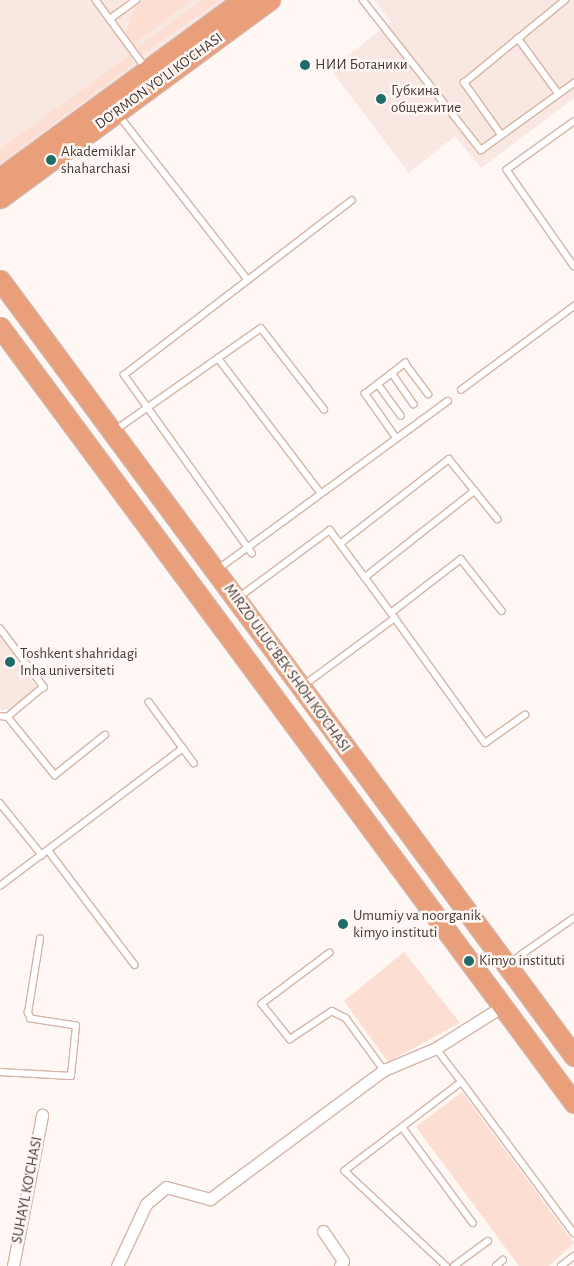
<!DOCTYPE html>
<html>
<head>
<meta charset="utf-8">
<style>
	body { margin:0 }
	#map { position:relative; width:574px; height:1266px; overflow:hidden; background:#fef7f4; font-family:"Alegreya Sans",sans-serif }
	div>[style] { position:absolute }
	.built>* { inset:0; background:#f9e8e1 }
	.green>* { inset:0; background:#fdded2 }
	.roads { filter:drop-shadow(1px 0 #d5b5a8) drop-shadow(-1px 0 #d5b5a8) drop-shadow(0 1px #d5b5a8) drop-shadow(0 -1px #d5b5a8) }
	.service>* { height:5.5px; margin:-2.75px; padding:0 2.75px; transform-origin:2.75px; border-radius:2.75px; background:#fff }
	.minor>* { height:11px; margin:-5.5px; padding:0 5.5px; transform-origin:5.5px; border-radius:5.5px; background:#fff }
	.primary>* { height:19px; margin:-9.5px; padding:0 9.5px; transform-origin:9.5px; border-radius:9.5px; background:#e99f7a }
	.dots>* { width:14px; height:14px; translate:-50% -50%; box-sizing:border-box; border:2px solid #fef7f4; border-radius:50% }
	span { translate:-50% -50%; white-space:nowrap; text-align:center; line-height:1.15; -webkit-text-stroke:5px #fef7f4; paint-order:stroke }
	.poi-label { font-size:15px; color:#463933 }
	.left { translate:0 -50%; text-align:left }
	.street-label { font-size:15px; color:#463933 }
</style>
</head>
<body>
<div id="map">
	<div class="built">
		<i style="clip-path:polygon(0 0,242px 0,0 178px)"></i>
		<i style="clip-path:polygon(374px 0,574px 0,574px 98px,481px 168px,455px 136px,409px 173px,330px 69px,391px 22px)"></i>
		<i style="clip-path:polygon(0 635px,38px 689px,11px 709px,0 710px)"></i>
	</div>
	<div class="green">
		<i style="clip-path:polygon(144px 0,192px 0,134px 44px,127px 35px,133px 9px)"></i>
		<i style="clip-path:polygon(202px 0,220px 0,141px 55px,137px 48px)"></i>
		<i style="clip-path:polygon(130px 55px,133px 65px,0 164px,0 149px)"></i>
		<i style="clip-path:polygon(404px 952px,460px 1023px,388px 1062px,344px 1001px)"></i>
		<i style="clip-path:polygon(462px 1092px,574px 1243px,549px 1266px,519px 1266px,416px 1127px)"></i>
	</div>
	<div class="roads">
		<div class="service">
			<i style="left:96px;top:0;width:83px;rotate:53.8deg"></i>
			<i style="left:363px;top:0;width:191px;rotate:51.8deg"></i>
			<i style="left:481px;top:150px;width:115px;rotate:-35.8deg"></i>
			<i style="left:110px;top:19px;width:32px;rotate:-36deg"></i>
			<i style="left:518px;top:38px;width:69px;rotate:53.8deg"></i>
			<i style="left:118px;top:114px;width:211px;rotate:51.9deg"></i>
			<i style="left:574px;top:122px;width:82px;rotate:144.4deg"></i>
			<i style="left:507px;top:170px;width:117px;rotate:55.1deg"></i>
			<i style="left:501px;top:135px;width:64px;rotate:-125.4deg"></i>
			<i style="left:464px;top:83px;width:131px;rotate:-39.4deg"></i>
			<i style="left:218px;top:358px;width:170px;rotate:52.7deg"></i>
			<i style="left:392px;top:373px;width:38px;rotate:55deg"></i>
			<i style="left:378px;top:384px;width:39px;rotate:54deg"></i>
			<i style="left:461px;top:390px;width:141px;rotate:-36.6deg"></i>
			<i style="left:114px;top:431px;width:179px;rotate:-35deg"></i>
			<i style="left:261px;top:328px;width:103px;rotate:52.1deg"></i>
			<i style="left:396px;top:438px;width:54px;rotate:-125.2deg"></i>
			<i style="left:365px;top:394px;width:51px;rotate:-37.8deg"></i>
			<i style="left:405px;top:363px;width:39px;rotate:53deg"></i>
			<i style="left:475px;top:491px;width:36px;rotate:51deg"></i>
			<i style="left:340px;top:544px;width:138px;rotate:-37.9deg"></i>
			<i style="left:449px;top:459px;width:41px;rotate:50.9deg"></i>
			<i style="left:475px;top:491px;width:140px;rotate:141.7deg"></i>
			<i style="left:252px;top:554px;width:220px;rotate:-125.6deg"></i>
			<i style="left:124px;top:375px;width:287px;rotate:-37.5deg"></i>
			<i style="left:217px;top:570px;width:286px;rotate:-36.2deg"></i>
			<i style="left:238px;top:598px;width:114px;rotate:-36.5deg"></i>
			<i style="left:330px;top:530px;width:109px;rotate:53.5deg"></i>
			<i style="left:391px;top:613px;width:88px;rotate:-37.6deg"></i>
			<i style="left:461px;top:559px;width:66px;rotate:51.7deg"></i>
			<i style="left:0;top:628px;width:74px;rotate:53.3deg"></i>
			<i style="left:44px;top:687px;width:47px;rotate:140.2deg"></i>
			<i style="left:303px;top:686px;width:114px;rotate:-36.5deg"></i>
			<i style="left:395px;top:618px;width:154px;rotate:54.2deg"></i>
			<i style="left:485px;top:743px;width:49px;rotate:-35deg"></i>
			<i style="left:149px;top:702px;width:76px;rotate:53.6deg"></i>
			<i style="left:0;top:716px;width:8px;rotate:7deg"></i>
			<i style="left:8px;top:717px;width:75px;rotate:51deg"></i>
			<i style="left:55px;top:775px;width:64px;rotate:-38.7deg"></i>
			<i style="left:0;top:803px;width:67px;rotate:51.1deg"></i>
			<i style="left:48px;top:850px;width:144px;rotate:52.9deg"></i>
			<i style="left:0;top:886px;width:229px;rotate:-37deg"></i>
			<i style="left:330px;top:953px;width:85px;rotate:143.1deg"></i>
			<i style="left:262px;top:1004px;width:45px;rotate:51.3deg"></i>
			<i style="left:290px;top:1039px;width:50px;rotate:-33.7deg"></i>
			<i style="left:332px;top:1011px;width:16px;rotate:27deg"></i>
			<i style="left:346px;top:1018px;width:64px;rotate:53.8deg"></i>
			<i style="left:508px;top:964px;width:80px;rotate:-34.9deg"></i>
			<i style="left:436px;top:1048px;width:43px;rotate:52.6deg"></i>
			<i style="left:462px;top:1082px;width:147px;rotate:142.7deg"></i>
			<i style="left:345px;top:1171px;width:139px;rotate:43.2deg"></i>
			<i style="left:0;top:1072px;width:71px;rotate:3.2deg"></i>
			<i style="left:71px;top:1076px;width:50px;rotate:-84.3deg"></i>
			<i style="left:76px;top:1026px;width:46px;rotate:-171.2deg"></i>
			<i style="left:31px;top:1019px;width:7px;rotate:-117deg"></i>
			<i style="left:28px;top:1013px;width:75px;rotate:-80.8deg"></i>
			<i style="left:462px;top:1082px;width:188px;rotate:53.4deg"></i>
			<i style="left:403px;top:1128px;width:118px;rotate:53.6deg"></i>
			<i style="left:454px;top:1266px;width:42px;rotate:-36.3deg"></i>
			<i style="left:496px;top:1266px;width:9px;rotate:-41deg"></i>
			<i style="left:561px;top:1266px;width:16px;rotate:-38deg"></i>
		</div>
		<div class="minor">
			<i style="left:323px;top:1231px;width:36px;rotate:56deg"></i>
			<i style="left:343px;top:1261px;width:6px;rotate:121deg"></i>
			<i style="left:13px;top:1266px;width:154px;rotate:-79.1deg"></i>
			<i style="left:117px;top:1266px;width:68px;rotate:-64.9deg"></i>
			<i style="left:146px;top:1204px;width:26px;rotate:-40deg"></i>
			<i style="left:166px;top:1187px;width:46px;rotate:15.3deg"></i>
			<i style="left:210px;top:1199px;width:217px;rotate:-36.6deg"></i>
			<i style="left:384px;top:1070px;width:56px;rotate:-22.9deg"></i>
			<i style="left:436px;top:1048px;width:79px;rotate:-32.1deg"></i>
		</div>
		<div class="primary">
			<i style="left:0;top:178px;width:300px;rotate:-36.3deg"></i>
			<i style="left:0;top:198px;width:335px;rotate:-36.3deg"></i>
			<i style="left:0;top:280px;width:965px;rotate:53.51deg"></i>
			<i style="left:0;top:327px;width:965px;rotate:53.51deg"></i>
		</div>
	</div>
	<div class="dots">
		<i style="left:305px;top:65px;background:#1f6b6a"></i>
		<i style="left:381px;top:99px;background:#1f6b6a"></i>
		<i style="left:51px;top:160px;background:#1f6b6a"></i>
		<i style="left:10px;top:662px;background:#1f6b6a"></i>
		<i style="left:343px;top:924px;background:#1f6b6a"></i>
		<i style="left:469px;top:961px;background:#1f6b6a"></i>
	</div>
	<div class="poi-label">
		<span class="left" style="left:315px;top:65px">НИИ Ботаники</span>
		<span class="left" style="left:391px;top:99px">Губкина<br>общежитие</span>
		<span class="left" style="left:61px;top:160px">Akademiklar<br>shaharchasi</span>
		<span class="left" style="left:20px;top:662px">Toshkent shahridagi<br>Inha universiteti</span>
		<span class="left" style="left:353px;top:924px">Umumiy va noorganik<br>kimyo instituti</span>
		<span class="left" style="left:479px;top:961px">Kimyo instituti</span>
	</div>
	<div class="street-label">
		<span style="left:159px;top:81px;rotate:-36deg">DO‘RMON YO‘LI KO‘CHASI</span>
		<span style="left:287px;top:668px;rotate:54deg">MIRZO ULUG'BEK SHOH KO'CHASI</span>
		<span style="left:27px;top:1190px;rotate:-79deg">SUHAYL KO'CHASI</span>
	</div>
</div>
</body>
</html>
